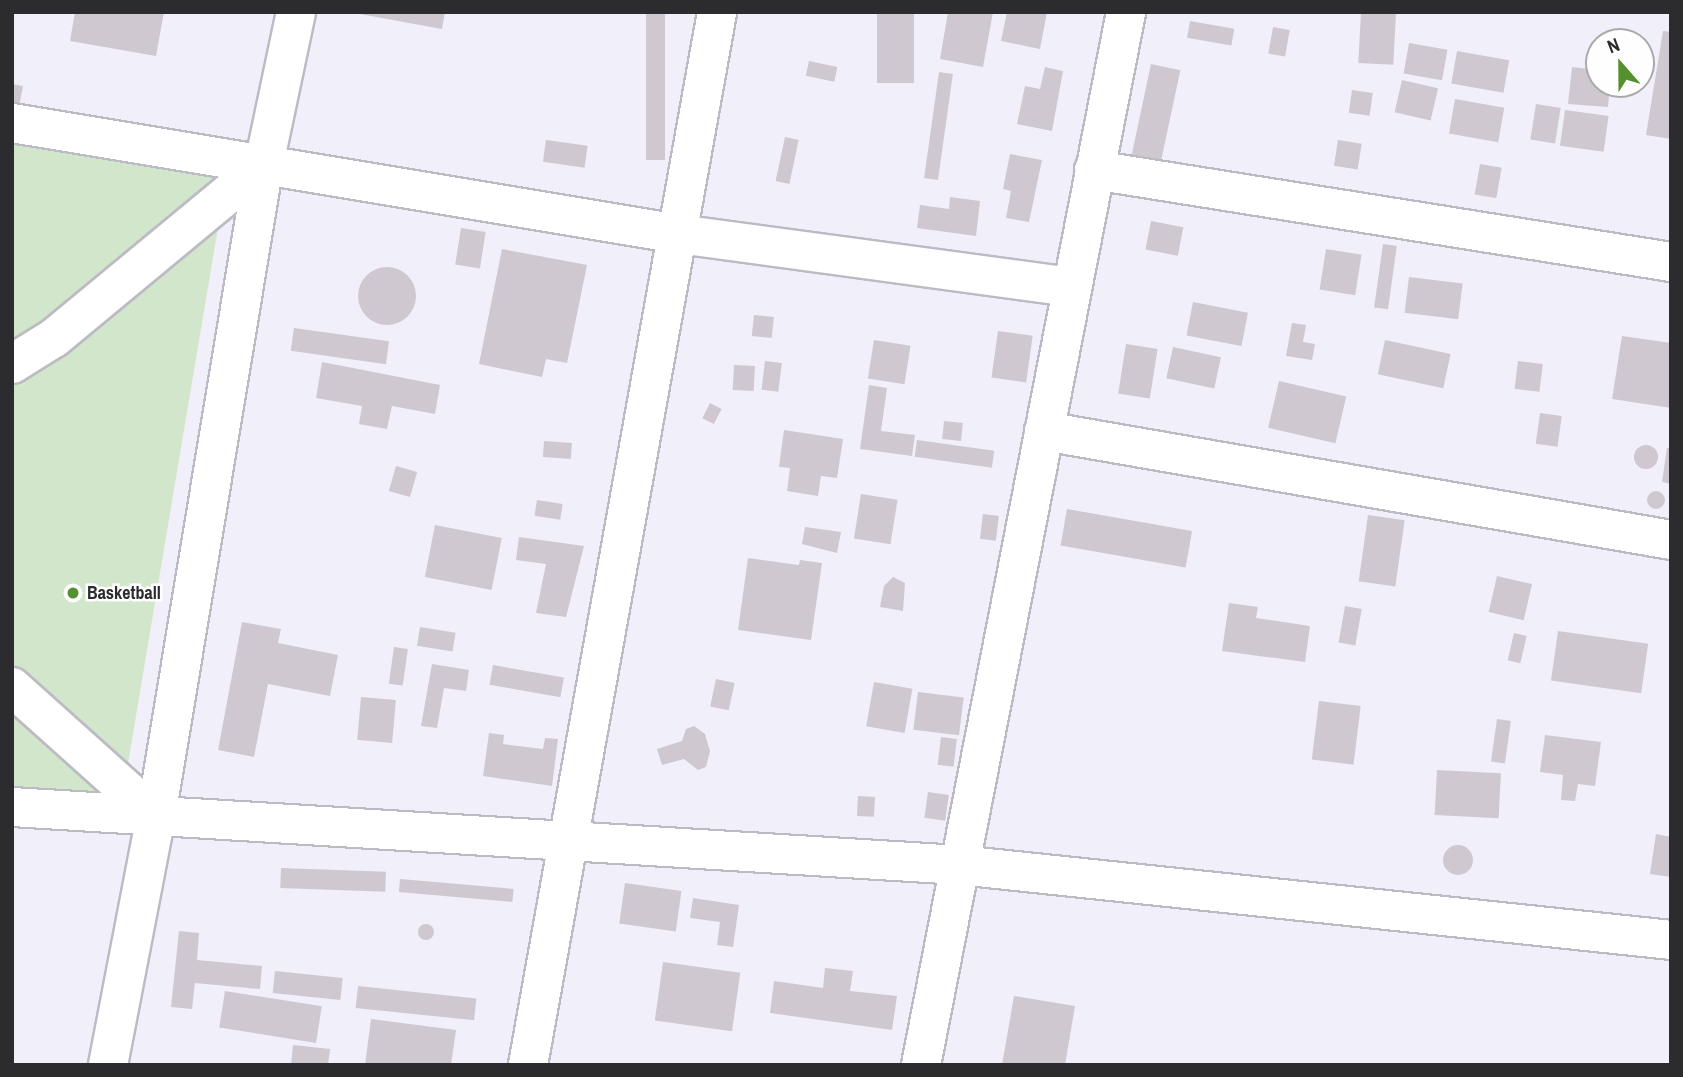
<!DOCTYPE html>
<html>
<head>
<meta charset="utf-8">
<style>
	body { margin:0 }
	#map { position:relative; width:1683px; height:1077px; overflow:hidden; background:#f0effa; font-family:"Archivo Narrow",sans-serif }
	div>[style] { position:absolute }
	.green>* { inset:0; background:#d2e6cb }
	.building>* { inset:0; background:#d0c8d0; transform-origin:0 0 }
	.round { border-radius:50% }
	.roads { filter:drop-shadow(2px 0 #bcbbc4) drop-shadow(-2px 0 #bcbbc4) drop-shadow(0 2px #bcbbc4) drop-shadow(0 -2px #bcbbc4) }
	.minor>* { height:38px; margin:-19px; padding:0 19px; transform-origin:19px; border-radius:19px; background:#fff }
	.dots>* { width:19px; height:19px; translate:-50% -50%; box-sizing:border-box; border:4px solid #fefefe; border-radius:50% }
	span { translate:-50% -50%; white-space:nowrap; text-align:center; line-height:1.15; -webkit-text-stroke:5px #fefefe; paint-order:stroke }
	.poi-label { font-size:18px; color:#2c2c2f; font-weight:700 }
	.left { translate:0 -50%; text-align:left }
	.frame { position:absolute; inset:0; border:14px solid #2c2c2f; pointer-events:none }
	.north { position:absolute; left:1585px; top:28px; width:70px; height:70px; box-sizing:border-box; background:#fefefe; border:2px solid #aaaaab; border-radius:50%; rotate:339deg; font-size:19px; font-weight:700; line-height:28px; text-align:center; color:#2c2c2f }
	.north::after { content:''; display:block; margin:auto; width:24px; height:32px; background:#55902e; clip-path:polygon(50% 0,100% 100%,50% 72%,0 100%) }
</style>
</head>
<body>
<div id="map">
	<div class="green">
		<i style="clip-path:polygon(12px 133px,228px 168px,121px 805px,12px 788px)"></i>
	</div>
	<div class="building">
		<i style="clip-path:polygon(75px 12px,164px 12px,156px 56px,70px 41px)"></i>
		<i style="clip-path:polygon(349px 12px,445px 12px,442px 29px)"></i>
		<i style="left:646px;top:12px;width:19px;height:148px"></i>
		<i style="left:877px;top:12px;width:37px;height:71px"></i>
		<i style="clip-path:polygon(948px 12px,993px 12px,983px 67px,940px 59px)"></i>
		<i style="clip-path:polygon(1007px 12px,1047px 12px,1040px 49px,1001px 41px)"></i>
		<i style="left:1361px;top:12px;width:35px;height:51px;rotate:3deg"></i>
		<i style="left:1190px;top:21px;width:45px;height:17px;rotate:10deg"></i>
		<i style="left:1273px;top:27px;width:17px;height:27px;rotate:10deg"></i>
		<i style="clip-path:polygon(1663px 31px,1671px 32px,1671px 139px,1646px 135px)"></i>
		<i style="left:1409px;top:43px;width:39px;height:31px;rotate:10deg"></i>
		<i style="left:1457px;top:51px;width:53px;height:33px;rotate:10deg"></i>
		<i style="left:809px;top:61px;width:29px;height:15px;rotate:12deg"></i>
		<i style="left:1151px;top:64px;width:30px;height:96px;rotate:12deg"></i>
		<i style="clip-path:polygon(1045px 67px,1063px 71px,1052px 131px,1017px 124px,1025px 86px,1040px 89px)"></i>
		<i style="clip-path:polygon(1572px 67px,1599px 70px,1599px 84px,1610px 84px,1608px 107px,1568px 104px)"></i>
		<i style="left:939px;top:72px;width:14px;height:107px;rotate:8deg"></i>
		<i style="left:1402px;top:80px;width:37px;height:33px;rotate:13deg"></i>
		<i style="clip-path:polygon(12px 84px,23px 86px,18px 112px,12px 111px)"></i>
		<i style="left:1352px;top:90px;width:21px;height:23px;rotate:8deg"></i>
		<i style="left:1455px;top:99px;width:50px;height:35px;rotate:10deg"></i>
		<i style="left:1536px;top:104px;width:25px;height:36px;rotate:9deg"></i>
		<i style="left:1565px;top:110px;width:44px;height:36px;rotate:8deg"></i>
		<i style="left:785px;top:137px;width:14px;height:45px;rotate:12deg"></i>
		<i style="left:546px;top:140px;width:42px;height:22px;rotate:8deg"></i>
		<i style="left:1338px;top:140px;width:24px;height:26px;rotate:9deg"></i>
		<i style="clip-path:polygon(1010px 154px,1042px 160px,1029px 222px,1006px 218px,1011px 191px,1003px 189px)"></i>
		<i style="left:1480px;top:164px;width:22px;height:31px;rotate:10deg"></i>
		<i style="clip-path:polygon(950px 197px,980px 201px,976px 236px,917px 228px,920px 205px,949px 209px)"></i>
		<i style="left:1151px;top:221px;width:33px;height:29px;rotate:11deg"></i>
		<i style="left:461px;top:228px;width:25px;height:37px;rotate:9deg"></i>
		<i style="left:1383px;top:244px;width:14px;height:64px;rotate:8deg"></i>
		<i style="clip-path:polygon(502px 249px,587px 265px,567px 363px,546px 359px,542px 377px,479px 364px)"></i>
		<i style="left:1326px;top:249px;width:36px;height:41px;rotate:9deg"></i>
		<i class="round" style="left:358px;top:267px;width:58px;height:58px"></i>
		<i style="left:1409px;top:277px;width:54px;height:36px;rotate:7deg"></i>
		<i style="left:1193px;top:302px;width:56px;height:34px;rotate:11deg"></i>
		<i style="left:754px;top:315px;width:20px;height:21px;rotate:6deg"></i>
		<i style="clip-path:polygon(1292px 323px,1306px 325px,1303px 342px,1315px 344px,1312px 360px,1286px 356px)"></i>
		<i style="left:294px;top:328px;width:96px;height:23px;rotate:8deg"></i>
		<i style="left:998px;top:331px;width:35px;height:47px;rotate:8deg"></i>
		<i style="clip-path:polygon(1622px 336px,1671px 343px,1671px 408px,1612px 399px)"></i>
		<i style="left:874px;top:340px;width:37px;height:39px;rotate:9deg"></i>
		<i style="left:1385px;top:340px;width:67px;height:35px;rotate:12deg"></i>
		<i style="left:1126px;top:344px;width:32px;height:50px;rotate:9deg"></i>
		<i style="left:1173px;top:347px;width:49px;height:32px;rotate:12deg"></i>
		<i style="left:765px;top:361px;width:17px;height:29px;rotate:7deg"></i>
		<i style="left:1518px;top:361px;width:25px;height:28px;rotate:7deg"></i>
		<i style="clip-path:polygon(322px 362px,440px 385px,435px 414px,392px 406px,387px 429px,359px 424px,362px 406px,316px 398px)"></i>
		<i style="left:734px;top:365px;width:21px;height:25px;rotate:3deg"></i>
		<i style="left:1279px;top:381px;width:69px;height:48px;rotate:13deg"></i>
		<i style="clip-path:polygon(869px 385px,887px 388px,881px 431px,915px 435px,912px 456px,860px 449px)"></i>
		<i style="left:710px;top:403px;width:13px;height:17px;rotate:27deg"></i>
		<i style="left:1540px;top:413px;width:22px;height:31px;rotate:8deg"></i>
		<i style="left:944px;top:421px;width:19px;height:18px;rotate:6deg"></i>
		<i style="clip-path:polygon(784px 430px,843px 439px,837px 478px,821px 476px,818px 496px,787px 491px,790px 468px,779px 467px)"></i>
		<i style="left:917px;top:440px;width:78px;height:17px;rotate:8deg"></i>
		<i style="left:544px;top:441px;width:28px;height:16px;rotate:4deg"></i>
		<i class="round" style="left:1634px;top:445px;width:24px;height:24px"></i>
		<i style="clip-path:polygon(1667px 448px,1671px 448px,1671px 484px,1662px 482px)"></i>
		<i style="left:396px;top:466px;width:22px;height:26px;rotate:16deg"></i>
		<i class="round" style="left:1647px;top:491px;width:18px;height:18px"></i>
		<i style="left:861px;top:494px;width:37px;height:45px;rotate:9deg"></i>
		<i style="left:537px;top:500px;width:26px;height:16px;rotate:9deg"></i>
		<i style="left:1067px;top:509px;width:127px;height:37px;rotate:10deg"></i>
		<i style="left:983px;top:514px;width:16px;height:25px;rotate:7deg"></i>
		<i style="left:1368px;top:515px;width:37px;height:67px;rotate:8deg"></i>
		<i style="left:435px;top:525px;width:68px;height:53px;rotate:11deg"></i>
		<i style="clip-path:polygon(805px 527px,841px 532px,837px 553px,802px 544px)"></i>
		<i style="clip-path:polygon(519px 537px,584px 546px,566px 617px,536px 613px,546px 564px,516px 560px)"></i>
		<i style="clip-path:polygon(748px 558px,799px 565px,800px 560px,822px 563px,811px 640px,738px 630px)"></i>
		<i style="left:1497px;top:576px;width:36px;height:37px;rotate:13deg"></i>
		<i style="clip-path:polygon(893px 577px,905px 583px,903px 611px,880px 607px,884px 586px)"></i>
		<i style="clip-path:polygon(1229px 603px,1258px 607px,1256px 618px,1310px 626px,1305px 662px,1222px 651px)"></i>
		<i style="left:1345px;top:606px;width:17px;height:37px;rotate:10deg"></i>
		<i style="clip-path:polygon(242px 622px,281px 629px,278px 643px,338px 655px,330px 696px,268px 684px,254px 757px,218px 750px)"></i>
		<i style="left:420px;top:627px;width:36px;height:19px;rotate:9deg"></i>
		<i style="left:1558px;top:631px;width:91px;height:50px;rotate:8deg"></i>
		<i style="left:1514px;top:633px;width:13px;height:28px;rotate:13deg"></i>
		<i style="left:394px;top:647px;width:14px;height:37px;rotate:8deg"></i>
		<i style="clip-path:polygon(432px 664px,469px 670px,466px 691px,444px 688px,437px 728px,421px 726px)"></i>
		<i style="left:493px;top:665px;width:72px;height:20px;rotate:10deg"></i>
		<i style="left:716px;top:679px;width:19px;height:28px;rotate:12deg"></i>
		<i style="left:874px;top:682px;width:39px;height:45px;rotate:10deg"></i>
		<i style="left:918px;top:692px;width:46px;height:38px;rotate:7deg"></i>
		<i style="left:361px;top:697px;width:35px;height:43px;rotate:5deg"></i>
		<i style="left:1319px;top:701px;width:42px;height:59px;rotate:7deg"></i>
		<i style="left:1497px;top:719px;width:14px;height:43px;rotate:8deg"></i>
		<i style="clip-path:polygon(694px 726px,705px 734px,710px 751px,706px 767px,698px 770px,684px 759px,662px 765px,657px 749px,682px 741px,686px 729px)"></i>
		<i style="clip-path:polygon(489px 733px,504px 735px,503px 744px,543px 749px,545px 738px,558px 739px,552px 786px,483px 776px)"></i>
		<i style="clip-path:polygon(1545px 735px,1601px 742px,1595px 786px,1578px 784px,1575px 801px,1561px 800px,1563px 775px,1540px 772px)"></i>
		<i style="left:941px;top:737px;width:16px;height:28px;rotate:7deg"></i>
		<i style="left:1437px;top:770px;width:64px;height:45px;rotate:3deg"></i>
		<i style="left:928px;top:792px;width:21px;height:26px;rotate:8deg"></i>
		<i style="left:858px;top:796px;width:17px;height:20px;rotate:3deg"></i>
		<i style="clip-path:polygon(1656px 834px,1671px 837px,1671px 877px,1650px 874px)"></i>
		<i class="round" style="left:1443px;top:845px;width:30px;height:30px"></i>
		<i style="left:281px;top:868px;width:105px;height:20px;rotate:2deg"></i>
		<i style="left:400px;top:879px;width:114px;height:13px;rotate:5deg"></i>
		<i style="left:625px;top:883px;width:57px;height:41px;rotate:8deg"></i>
		<i style="clip-path:polygon(693px 898px,739px 905px,733px 947px,717px 945px,720px 922px,690px 918px)"></i>
		<i class="round" style="left:418px;top:924px;width:16px;height:16px"></i>
		<i style="clip-path:polygon(179px 931px,199px 933px,197px 960px,262px 966px,260px 989px,195px 983px,192px 1009px,171px 1007px)"></i>
		<i style="left:663px;top:962px;width:78px;height:59px;rotate:8deg"></i>
		<i style="clip-path:polygon(825px 968px,853px 971px,850px 991px,897px 996px,892px 1030px,770px 1013px,774px 981px,823px 988px)"></i>
		<i style="left:275px;top:971px;width:68px;height:22px;rotate:6deg"></i>
		<i style="left:358px;top:986px;width:119px;height:22px;rotate:6deg"></i>
		<i style="left:225px;top:991px;width:98px;height:37px;rotate:9deg"></i>
		<i style="clip-path:polygon(1014px 996px,1075px 1006px,1065px 1065px,1002px 1065px)"></i>
		<i style="clip-path:polygon(371px 1019px,456px 1030px,451px 1065px,365px 1065px)"></i>
		<i style="clip-path:polygon(293px 1045px,330px 1049px,328px 1065px,291px 1065px)"></i>
	</div>
	<div class="roads">
		<div class="minor">
			<i style="left:12px;top:123px;width:676px;rotate:9.45deg"></i>
			<i style="left:679px;top:234px;width:396px;rotate:7.7deg"></i>
			<i style="left:1094px;top:170px;width:584px;rotate:9.06deg"></i>
			<i style="left:12px;top:364px;width:49px;rotate:-31.8deg"></i>
			<i style="left:54px;top:338px;width:273px;rotate:-39.6deg"></i>
			<i style="left:1044px;top:431px;width:636px;rotate:9.86deg"></i>
			<i style="left:12px;top:687px;width:193px;rotate:41.9deg"></i>
			<i style="left:12px;top:807px;width:949px;rotate:3.5deg"></i>
			<i style="left:959px;top:865px;width:716px;rotate:6.01deg"></i>
			<i style="left:108px;top:1065px;width:254px;rotate:-79.1deg"></i>
			<i style="left:156px;top:816px;width:661px;rotate:-80.59deg"></i>
			<i style="left:264px;top:164px;width:155px;rotate:-78.1deg"></i>
			<i style="left:528px;top:1065px;width:1070px;rotate:-79.82deg"></i>
			<i style="left:921px;top:1065px;width:1073px;rotate:-78.98deg"></i>
		</div>
	</div>
	<div class="dots">
		<i style="left:73px;top:593px;background:#55902e"></i>
	</div>
	<div class="poi-label">
		<span class="left" style="left:87px;top:593px">Basketball</span>
	</div>
	<div class="frame"></div>
	<div class="north">N</div>
</div>
</body>
</html>
